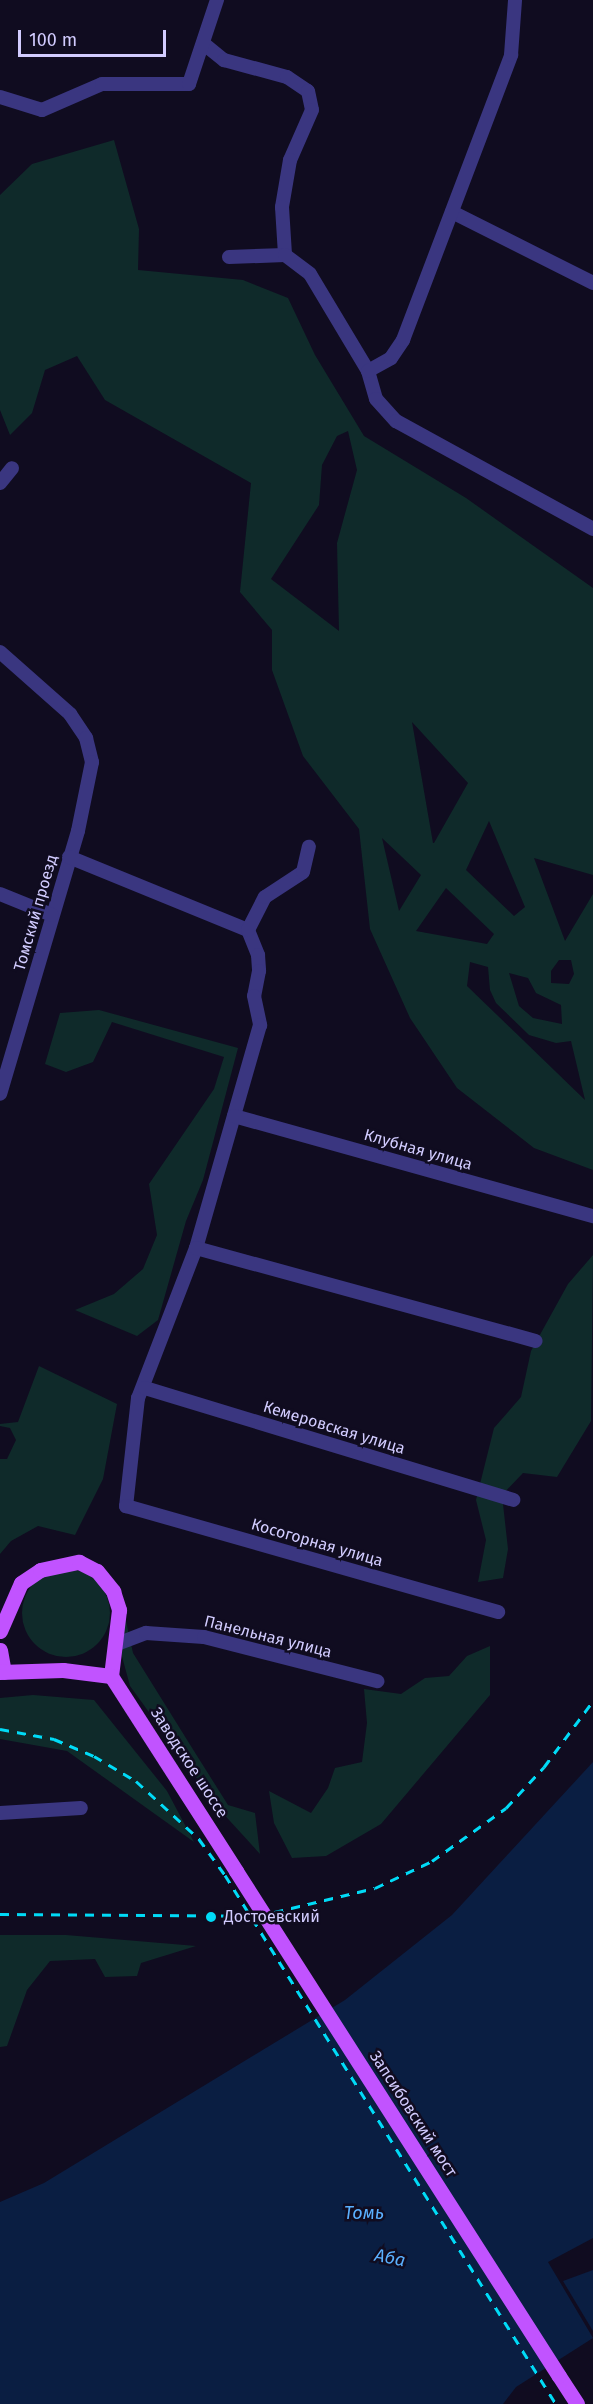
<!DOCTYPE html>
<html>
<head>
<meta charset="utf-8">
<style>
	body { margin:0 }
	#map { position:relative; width:593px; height:2404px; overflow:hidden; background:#100c20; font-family:"Fira Sans",sans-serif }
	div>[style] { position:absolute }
	.green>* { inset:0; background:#0f2a2a }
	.round { border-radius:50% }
	.water>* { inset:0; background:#0a1e42 }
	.minor>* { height:14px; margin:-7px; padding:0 7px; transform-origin:7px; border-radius:7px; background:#3a3680 }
	.major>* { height:15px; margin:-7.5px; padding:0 7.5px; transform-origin:7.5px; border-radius:7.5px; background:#c153ff }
	.rail>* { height:3px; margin-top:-1.5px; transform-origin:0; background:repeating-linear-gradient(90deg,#00dbf7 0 9px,transparent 0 17px) }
	.major-bridge>* { height:15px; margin:-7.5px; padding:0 7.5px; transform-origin:7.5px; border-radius:7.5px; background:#c153ff }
	.dots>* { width:16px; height:16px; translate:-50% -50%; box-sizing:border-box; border:3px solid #100c20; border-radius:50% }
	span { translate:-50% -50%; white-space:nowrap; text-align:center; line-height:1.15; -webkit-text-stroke:5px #100c20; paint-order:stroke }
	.street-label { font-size:16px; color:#d2ccff }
	.poi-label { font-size:16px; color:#d2ccff }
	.left { translate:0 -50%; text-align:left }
	.water-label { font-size:18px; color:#5ab0ff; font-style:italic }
	.scale { position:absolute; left:18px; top:30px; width:148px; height:27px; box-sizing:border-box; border:3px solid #d2ccff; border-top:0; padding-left:8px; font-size:18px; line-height:21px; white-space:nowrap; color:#d2ccff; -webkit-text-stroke:4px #100c20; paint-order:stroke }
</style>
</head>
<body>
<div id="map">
	<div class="green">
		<i style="clip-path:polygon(evenodd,114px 140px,139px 229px,138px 270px,243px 280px,288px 298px,315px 355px,364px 436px,466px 498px,593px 588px,593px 875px,534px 858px,565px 941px,593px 894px,593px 1170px,534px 1148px,457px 1088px,410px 1018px,370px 929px,359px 829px,303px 756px,272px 670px,272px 630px,240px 592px,251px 483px,105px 400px,77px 356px,45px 370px,32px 413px,10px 435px,0 410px,0 195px,32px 164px,114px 140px,348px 431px,357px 470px,337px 543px,339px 631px,271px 579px,319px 505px,322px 465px,337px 436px,348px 431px,114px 140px,412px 722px,468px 783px,434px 843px,433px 843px,412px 722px,114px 140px,489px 821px,525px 907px,514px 916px,466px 870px,489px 821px,114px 140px,382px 838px,421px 875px,399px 911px,382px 838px,114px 140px,446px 888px,494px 934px,487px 944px,416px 931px,446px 888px,114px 140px,559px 960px,571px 960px,574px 974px,569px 984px,551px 983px,551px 971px,559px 960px,114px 140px,470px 962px,488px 967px,490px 990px,496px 1003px,529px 1035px,556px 1043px,571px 1041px,585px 1100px,467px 986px,470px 962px,114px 140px,509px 973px,528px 978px,536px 993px,561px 1005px,562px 1024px,533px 1018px,519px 1006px,509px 973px)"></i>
		<i style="clip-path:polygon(99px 1010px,238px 1048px,203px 1180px,186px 1221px,158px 1320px,137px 1336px,75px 1310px,114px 1294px,143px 1269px,157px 1235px,149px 1184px,214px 1089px,224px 1057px,112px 1022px,93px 1062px,66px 1072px,45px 1064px,60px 1013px)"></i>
		<i style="clip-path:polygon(593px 1255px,591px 1421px,557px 1477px,523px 1473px,502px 1495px,508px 1549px,503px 1578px,478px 1582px,486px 1540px,476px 1500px,494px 1428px,521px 1397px,531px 1351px,568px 1284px)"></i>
		<i style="clip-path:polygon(39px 1366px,117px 1404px,103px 1479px,75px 1535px,38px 1526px,11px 1541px,0 1554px,0 1459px,7px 1459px,16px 1440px,10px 1428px,0 1426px,0 1424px,18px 1422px)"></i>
		<i class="round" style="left:22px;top:1569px;width:88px;height:88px"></i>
		<i style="clip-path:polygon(122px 1603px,133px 1653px,194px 1751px,228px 1805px,255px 1813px,260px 1854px,219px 1809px,130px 1686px,117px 1638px)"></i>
		<i style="clip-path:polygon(490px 1646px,490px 1695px,381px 1824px,326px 1856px,292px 1858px,274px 1823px,269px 1791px,311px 1813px,328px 1788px,335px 1768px,362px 1762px,367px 1723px,364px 1689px,401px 1694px,425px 1678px,449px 1676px,467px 1656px)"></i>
		<i style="clip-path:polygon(33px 1695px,94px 1700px,167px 1791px,194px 1842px,67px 1751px,0 1739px,0 1698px)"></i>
		<i style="clip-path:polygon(0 1935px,66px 1935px,196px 1946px,141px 1963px,137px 1976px,105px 1977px,95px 1959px,50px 1961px,27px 1990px,7px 2046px,0 2047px)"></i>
	</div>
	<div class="water">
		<i style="clip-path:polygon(593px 1762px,593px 2238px,548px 2262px,593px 2338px,516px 2387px,503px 2404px,0 2404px,0 2202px,44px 2183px,345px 2000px,452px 1915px)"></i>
		<i style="clip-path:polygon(593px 2270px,593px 2331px,563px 2281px)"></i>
	</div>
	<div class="minor">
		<i style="left:204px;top:44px;width:26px;rotate:39deg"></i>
		<i style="left:224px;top:60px;width:65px;rotate:15.1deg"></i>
		<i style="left:287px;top:77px;width:25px;rotate:34deg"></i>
		<i style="left:308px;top:91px;width:19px;rotate:78deg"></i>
		<i style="left:312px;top:110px;width:55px;rotate:113.7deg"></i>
		<i style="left:290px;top:160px;width:48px;rotate:99.7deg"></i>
		<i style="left:282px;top:207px;width:48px;rotate:86.4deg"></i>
		<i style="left:0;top:97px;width:44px;rotate:17.2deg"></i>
		<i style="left:42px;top:110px;width:65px;rotate:-23.4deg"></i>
		<i style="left:102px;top:84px;width:87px"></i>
		<i style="left:189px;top:84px;width:89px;rotate:-71.6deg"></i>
		<i style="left:452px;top:212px;width:158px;rotate:26.7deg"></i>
		<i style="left:229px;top:257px;width:56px;rotate:-2deg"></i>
		<i style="left:285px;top:255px;width:31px;rotate:37deg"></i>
		<i style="left:310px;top:274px;width:113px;rotate:59.1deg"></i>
		<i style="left:368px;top:371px;width:29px;rotate:74deg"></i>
		<i style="left:376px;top:399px;width:30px;rotate:48deg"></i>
		<i style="left:396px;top:421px;width:225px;rotate:28.7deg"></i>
		<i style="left:368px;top:371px;width:26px;rotate:-29deg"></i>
		<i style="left:391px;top:358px;width:22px;rotate:-56deg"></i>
		<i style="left:403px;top:340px;width:305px;rotate:-69.2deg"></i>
		<i style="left:511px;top:55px;width:55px;rotate:-85.8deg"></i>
		<i style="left:0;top:483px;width:19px;rotate:-51deg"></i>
		<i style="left:0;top:652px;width:94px;rotate:41.5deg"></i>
		<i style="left:70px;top:714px;width:29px;rotate:56deg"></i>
		<i style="left:86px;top:738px;width:25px;rotate:76deg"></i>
		<i style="left:92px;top:762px;width:70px;rotate:101.5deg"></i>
		<i style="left:78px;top:831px;width:274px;rotate:106.5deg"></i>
		<i style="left:69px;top:857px;width:193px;rotate:22.2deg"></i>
		<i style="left:0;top:894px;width:56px;rotate:22deg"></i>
		<i style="left:248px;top:930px;width:27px;rotate:68deg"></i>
		<i style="left:258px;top:955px;width:16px;rotate:86deg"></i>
		<i style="left:259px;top:971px;width:25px;rotate:101deg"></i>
		<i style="left:254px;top:996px;width:30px;rotate:78deg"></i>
		<i style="left:260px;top:1025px;width:232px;rotate:106deg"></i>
		<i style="left:196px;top:1248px;width:161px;rotate:111.1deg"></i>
		<i style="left:138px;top:1398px;width:109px;rotate:96.3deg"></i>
		<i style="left:126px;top:1506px;width:387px;rotate:15.9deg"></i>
		<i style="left:248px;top:930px;width:37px;rotate:-63deg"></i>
		<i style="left:265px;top:897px;width:45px;rotate:-33.3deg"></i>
		<i style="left:303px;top:872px;width:26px;rotate:-77deg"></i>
		<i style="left:234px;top:1116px;width:373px;rotate:15.6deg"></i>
		<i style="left:196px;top:1248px;width:352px;rotate:15.3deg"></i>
		<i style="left:145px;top:1388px;width:385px;rotate:16.9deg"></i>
		<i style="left:117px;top:1644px;width:31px;rotate:-21deg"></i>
		<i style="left:146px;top:1633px;width:58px;rotate:3.9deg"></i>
		<i style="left:204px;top:1637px;width:179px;rotate:14.3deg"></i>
		<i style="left:0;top:1813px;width:81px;rotate:-3.5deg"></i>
	</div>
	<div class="major">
		<i style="left:0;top:1631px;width:52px;rotate:-66.4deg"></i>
		<i style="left:21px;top:1583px;width:23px;rotate:-34deg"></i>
		<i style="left:40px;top:1570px;width:40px;rotate:-12deg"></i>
		<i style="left:79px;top:1562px;width:20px;rotate:27deg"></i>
		<i style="left:97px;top:1571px;width:26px;rotate:51deg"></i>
		<i style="left:113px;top:1591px;width:20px;rotate:72deg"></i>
		<i style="left:119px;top:1610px;width:66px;rotate:96.9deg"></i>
		<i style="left:111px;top:1676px;width:232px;rotate:57.3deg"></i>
		<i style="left:0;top:1650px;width:22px;rotate:80deg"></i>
		<i style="left:0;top:1672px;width:63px;rotate:-1.8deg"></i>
		<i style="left:63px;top:1670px;width:48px;rotate:7.1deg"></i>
		<i style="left:559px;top:2376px;width:33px;rotate:57deg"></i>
	</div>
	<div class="rail">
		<i style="left:0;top:1729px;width:55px;rotate:10.5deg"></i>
		<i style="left:54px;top:1739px;width:43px;rotate:23deg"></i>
		<i style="left:94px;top:1756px;width:49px;rotate:30.8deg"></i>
		<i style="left:136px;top:1781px;width:86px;rotate:42.6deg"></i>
		<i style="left:199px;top:1839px;width:44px;rotate:54.2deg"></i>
		<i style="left:225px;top:1875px;width:624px;rotate:57.97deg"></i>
		<i style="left:0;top:1914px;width:258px;rotate:0.4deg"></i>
		<i style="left:258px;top:1916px;width:120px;rotate:-13.5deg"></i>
		<i style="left:375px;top:1888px;width:63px;rotate:-25.3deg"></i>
		<i style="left:432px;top:1861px;width:91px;rotate:-35.6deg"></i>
		<i style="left:506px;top:1808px;width:56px;rotate:-47.2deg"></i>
		<i style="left:544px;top:1767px;width:82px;rotate:-53.4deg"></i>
	</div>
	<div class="major-bridge">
		<i style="left:236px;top:1871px;width:599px;rotate:57.4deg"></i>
	</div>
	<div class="dots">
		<i style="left:211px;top:1917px;background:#00dbf7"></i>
	</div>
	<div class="street-label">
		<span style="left:36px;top:913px;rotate:-74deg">Томский проезд</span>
		<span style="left:418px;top:1150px;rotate:16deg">Клубная улица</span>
		<span style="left:334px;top:1428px;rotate:17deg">Кемеровская улица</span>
		<span style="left:317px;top:1543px;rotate:16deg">Косогорная улица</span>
		<span style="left:268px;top:1637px;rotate:14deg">Панельная улица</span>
		<span style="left:189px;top:1763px;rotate:57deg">Заводское шоссе</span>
		<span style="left:413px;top:2114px;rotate:57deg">Запсибовский мост</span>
	</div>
	<div class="poi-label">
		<span class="left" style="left:224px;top:1917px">Достоевский</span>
	</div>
	<div class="water-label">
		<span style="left:364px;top:2213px">Томь</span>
		<span style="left:390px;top:2258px;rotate:11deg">Аба</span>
	</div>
	<div class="scale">100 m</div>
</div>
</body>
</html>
